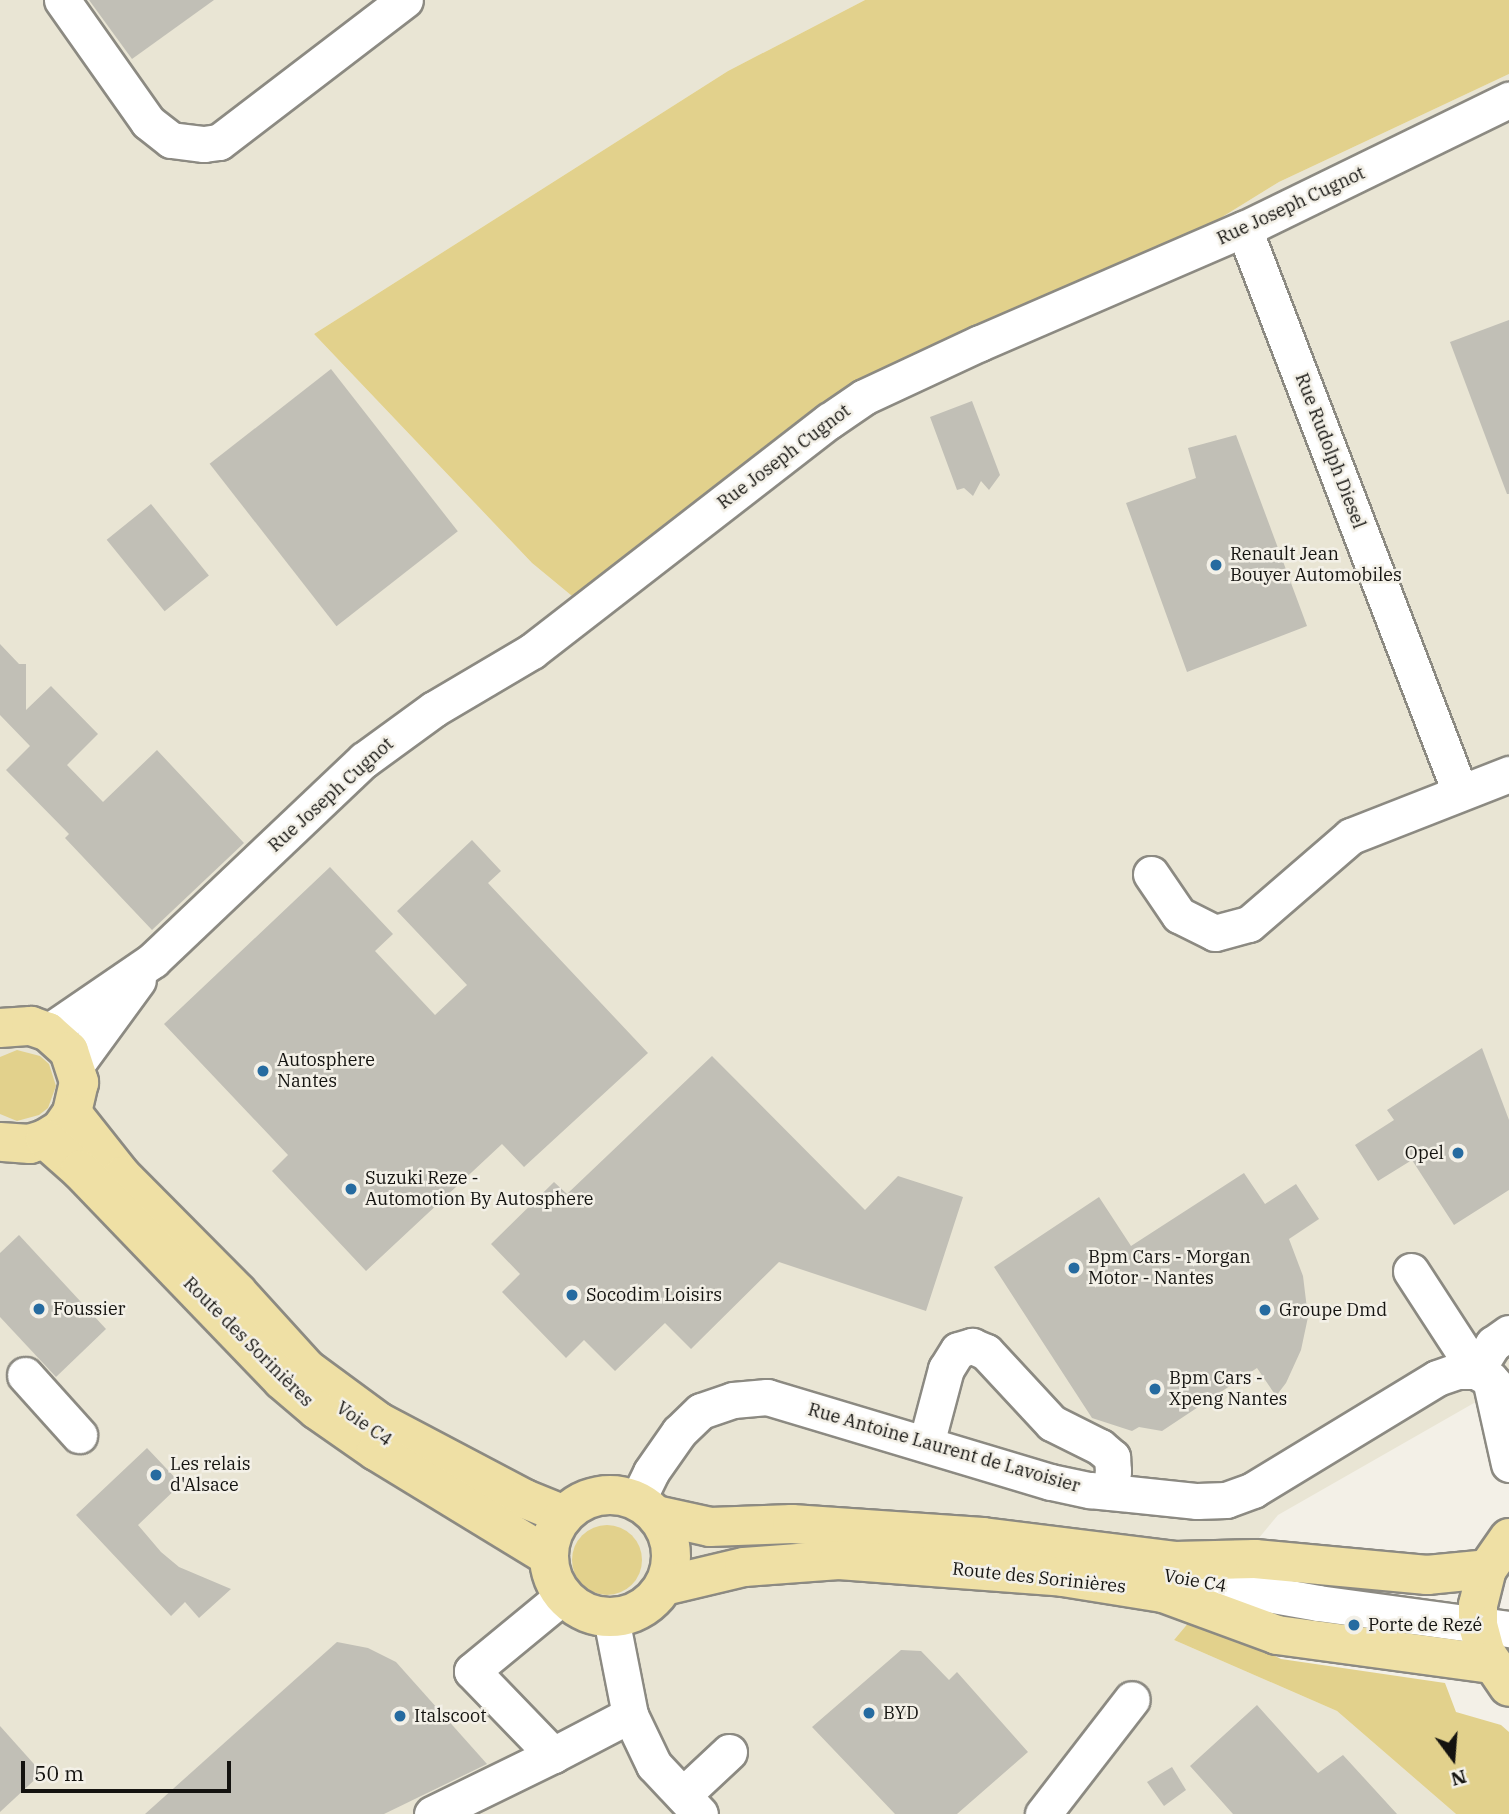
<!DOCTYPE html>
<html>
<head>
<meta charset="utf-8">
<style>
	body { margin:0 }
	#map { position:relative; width:1509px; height:1814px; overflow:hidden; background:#f3f0e7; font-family:"IBM Plex Serif",serif }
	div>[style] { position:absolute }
	.built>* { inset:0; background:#e9e5d4 }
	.green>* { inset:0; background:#e2d18c }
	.round { border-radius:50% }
	.building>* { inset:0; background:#c1bfb6; transform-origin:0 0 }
	.roads { filter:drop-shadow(2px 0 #8c8a82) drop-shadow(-2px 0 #8c8a82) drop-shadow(0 2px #8c8a82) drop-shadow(0 -2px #8c8a82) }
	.minor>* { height:35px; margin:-17.5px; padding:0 17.5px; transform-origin:17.5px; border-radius:17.5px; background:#fff }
	.major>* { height:38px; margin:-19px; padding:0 19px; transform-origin:19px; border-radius:19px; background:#efe0a5 }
	.major>.ring { margin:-19px; padding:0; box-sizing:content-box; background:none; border:38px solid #efe0a5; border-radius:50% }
	.dots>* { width:19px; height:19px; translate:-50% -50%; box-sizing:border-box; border:4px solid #f3f0e7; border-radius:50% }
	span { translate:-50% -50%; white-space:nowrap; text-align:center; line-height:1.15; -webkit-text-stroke:5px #f3f0e7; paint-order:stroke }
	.street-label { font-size:18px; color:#141310 }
	.poi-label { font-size:18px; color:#141310 }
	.left { translate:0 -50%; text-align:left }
	.right { translate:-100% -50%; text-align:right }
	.north { position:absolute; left:1418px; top:1723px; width:70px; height:70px; -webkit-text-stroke:5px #f3f0e7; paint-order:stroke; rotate:164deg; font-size:19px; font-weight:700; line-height:28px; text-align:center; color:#141310 }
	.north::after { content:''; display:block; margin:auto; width:24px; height:32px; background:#141310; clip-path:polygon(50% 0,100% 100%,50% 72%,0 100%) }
	.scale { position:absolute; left:21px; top:1761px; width:210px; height:32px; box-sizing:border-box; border:4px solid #141310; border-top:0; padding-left:9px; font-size:21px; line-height:24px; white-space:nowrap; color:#141310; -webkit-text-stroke:5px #f3f0e7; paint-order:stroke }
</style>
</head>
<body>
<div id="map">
	<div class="built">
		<i style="clip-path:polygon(0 0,865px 0,728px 71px,314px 334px,532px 563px,572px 596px,867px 378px,1185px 240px,1279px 182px,1509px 74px,1509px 1383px,1278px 1515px,1174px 1640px,1337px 1711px,1456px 1814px,0 1814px)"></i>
	</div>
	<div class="green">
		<i style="clip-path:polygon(865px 0,1509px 0,1509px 74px,1279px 182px,1185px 240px,867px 378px,572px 596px,532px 563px,314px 334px,728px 71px)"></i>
		<i style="clip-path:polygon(17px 1050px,40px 1056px,49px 1064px,56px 1086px,48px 1108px,39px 1115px,17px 1121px,0 1114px,0 1057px)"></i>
		<i class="round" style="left:572px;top:1525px;width:70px;height:70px"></i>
		<i style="clip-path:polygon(1194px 1616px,1281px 1659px,1445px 1683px,1456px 1712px,1501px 1725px,1509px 1732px,1509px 1814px,1456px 1814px,1337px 1711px,1174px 1640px)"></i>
	</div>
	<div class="building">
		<i style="clip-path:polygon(89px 0,214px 0,132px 59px)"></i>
		<i style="clip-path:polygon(1509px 320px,1509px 494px,1507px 494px,1450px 342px)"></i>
		<i style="left:331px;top:369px;width:206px;height:154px;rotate:52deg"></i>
		<i style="clip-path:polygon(972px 401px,1000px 475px,989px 490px,981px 481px,973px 496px,964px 488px,957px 490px,930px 417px)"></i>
		<i style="clip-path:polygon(1236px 435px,1307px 626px,1187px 672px,1126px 503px,1196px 478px,1188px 448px)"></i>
		<i style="left:151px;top:504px;width:92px;height:57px;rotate:51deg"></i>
		<i style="clip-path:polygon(0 644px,19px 664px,26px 664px,26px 710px,51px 686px,98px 734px,67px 765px,103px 802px,157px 750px,244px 843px,152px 930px,65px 838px,69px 834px,6px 770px,30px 746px,0 715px)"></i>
		<i style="clip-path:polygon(472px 840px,501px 871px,488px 883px,648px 1053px,524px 1167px,502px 1144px,366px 1271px,272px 1171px,288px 1155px,164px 1024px,330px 867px,393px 934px,375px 951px,435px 1015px,467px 985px,397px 911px)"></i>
		<i style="clip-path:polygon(1482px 1048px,1509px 1120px,1509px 1190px,1454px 1225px,1412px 1160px,1378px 1181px,1355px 1145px,1394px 1120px,1387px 1110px)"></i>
		<i style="clip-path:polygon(712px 1056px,865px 1210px,898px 1176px,963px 1197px,926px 1311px,779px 1262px,691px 1349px,665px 1323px,615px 1371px,584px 1340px,566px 1358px,502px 1292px,520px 1274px,491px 1244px,554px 1182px,567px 1194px)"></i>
		<i style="clip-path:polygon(1244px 1173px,1265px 1204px,1296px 1184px,1319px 1219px,1289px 1239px,1303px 1276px,1308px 1317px,1301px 1350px,1286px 1383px,1276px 1396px,1257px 1368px,1162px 1431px,1139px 1427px,1132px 1431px,1092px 1418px,994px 1267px,1099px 1197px,1131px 1246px)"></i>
		<i style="clip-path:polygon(19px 1235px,106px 1329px,56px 1377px,0 1317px,0 1253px)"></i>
		<i style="clip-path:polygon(147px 1448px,181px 1484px,138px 1525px,161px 1552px,179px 1567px,231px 1589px,199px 1618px,185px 1602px,171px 1616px,76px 1515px)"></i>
		<i style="clip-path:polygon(337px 1642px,368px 1648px,396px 1662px,487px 1764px,384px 1814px,145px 1814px)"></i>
		<i style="clip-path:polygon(901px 1650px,921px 1651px,949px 1680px,957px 1672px,1028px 1752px,957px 1814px,895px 1814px,812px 1727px)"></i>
		<i style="clip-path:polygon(1257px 1705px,1318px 1773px,1343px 1755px,1397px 1814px,1233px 1814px,1190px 1766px)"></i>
		<i style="clip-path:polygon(0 1726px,42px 1773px,0 1812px)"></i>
		<i style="clip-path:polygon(1172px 1767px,1186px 1790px,1164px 1806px,1147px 1782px)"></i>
	</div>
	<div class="roads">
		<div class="minor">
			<i style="left:62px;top:0;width:149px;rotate:54.8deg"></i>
			<i style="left:148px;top:122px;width:29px;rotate:38deg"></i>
			<i style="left:171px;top:140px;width:33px;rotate:7deg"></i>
			<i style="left:204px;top:144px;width:15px;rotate:-8deg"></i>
			<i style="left:219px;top:142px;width:234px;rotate:-37.4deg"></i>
			<i style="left:1244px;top:229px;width:603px;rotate:69.01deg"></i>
			<i style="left:1151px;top:874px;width:50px;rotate:55.7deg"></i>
			<i style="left:1179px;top:915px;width:40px;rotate:26.6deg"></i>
			<i style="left:1215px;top:933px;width:35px;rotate:-15deg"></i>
			<i style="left:1249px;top:924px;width:135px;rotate:-40.8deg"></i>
			<i style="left:1351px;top:836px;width:170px;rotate:-21.4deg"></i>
			<i style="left:48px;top:1032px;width:127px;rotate:-34.4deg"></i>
			<i style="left:153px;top:960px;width:291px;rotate:-43.5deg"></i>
			<i style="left:364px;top:760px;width:87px;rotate:-36.1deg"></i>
			<i style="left:434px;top:709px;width:114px;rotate:-30.6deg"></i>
			<i style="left:532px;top:651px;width:376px;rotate:-37.8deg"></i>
			<i style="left:829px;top:421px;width:42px;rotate:-34.4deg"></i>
			<i style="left:864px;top:397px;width:128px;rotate:-25deg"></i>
			<i style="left:980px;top:343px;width:288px;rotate:-23.4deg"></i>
			<i style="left:1244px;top:229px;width:295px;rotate:-26deg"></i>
			<i style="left:76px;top:1065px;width:105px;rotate:-53.9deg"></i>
			<i style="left:1411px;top:1271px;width:119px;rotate:57deg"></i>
			<i style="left:1476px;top:1371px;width:32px;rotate:-58deg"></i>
			<i style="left:1493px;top:1344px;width:19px;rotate:-35deg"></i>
			<i style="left:25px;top:1375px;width:81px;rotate:48deg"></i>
			<i style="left:1509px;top:1400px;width:28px;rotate:-132deg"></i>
			<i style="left:1490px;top:1379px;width:87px;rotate:77.4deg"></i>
			<i style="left:926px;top:1444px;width:78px;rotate:-75.1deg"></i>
			<i style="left:946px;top:1369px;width:22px;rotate:-58deg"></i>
			<i style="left:958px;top:1350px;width:15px;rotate:-16deg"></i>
			<i style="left:972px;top:1346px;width:15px;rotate:23deg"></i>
			<i style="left:986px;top:1352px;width:97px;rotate:47.1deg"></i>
			<i style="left:1052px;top:1423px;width:54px;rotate:26.6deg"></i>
			<i style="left:1100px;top:1447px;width:16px;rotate:40deg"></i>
			<i style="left:1112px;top:1457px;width:14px;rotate:86deg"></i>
			<i style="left:1113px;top:1471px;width:21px;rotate:98deg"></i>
			<i style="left:637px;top:1501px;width:32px;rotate:-64deg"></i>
			<i style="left:651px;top:1472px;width:49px;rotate:-55deg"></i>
			<i style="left:679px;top:1432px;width:30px;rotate:-44deg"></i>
			<i style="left:701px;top:1411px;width:34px;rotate:-19deg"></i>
			<i style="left:733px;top:1400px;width:34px;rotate:-5deg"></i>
			<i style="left:767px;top:1397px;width:296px;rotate:16.7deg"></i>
			<i style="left:1051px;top:1482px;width:40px;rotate:12deg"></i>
			<i style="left:1090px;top:1490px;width:108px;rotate:5.9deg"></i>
			<i style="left:1197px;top:1501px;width:29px;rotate:-2deg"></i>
			<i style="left:1226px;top:1500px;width:29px;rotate:-20deg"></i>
			<i style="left:1253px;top:1490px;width:215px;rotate:-31.3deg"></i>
			<i style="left:1437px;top:1378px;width:21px;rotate:-19deg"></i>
			<i style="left:1457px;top:1371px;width:19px"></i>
			<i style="left:1476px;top:1371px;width:16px;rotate:30deg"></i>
			<i style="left:1143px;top:1572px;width:178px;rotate:10deg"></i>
			<i style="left:1318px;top:1603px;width:193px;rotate:7.8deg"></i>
			<i style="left:563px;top:1596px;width:118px;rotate:140.5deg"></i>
			<i style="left:472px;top:1671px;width:117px;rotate:46deg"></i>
			<i style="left:553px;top:1755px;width:87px;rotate:-27.5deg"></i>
			<i style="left:611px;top:1618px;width:99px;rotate:78.9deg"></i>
			<i style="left:630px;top:1715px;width:55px;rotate:64.4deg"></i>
			<i style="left:654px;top:1765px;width:67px;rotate:46.8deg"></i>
			<i style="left:683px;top:1795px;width:63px;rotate:-43.1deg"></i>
			<i style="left:432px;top:1814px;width:135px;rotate:-26deg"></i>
			<i style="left:1043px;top:1814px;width:145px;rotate:-52.3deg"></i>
		</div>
		<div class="major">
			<i style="left:0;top:1028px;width:31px;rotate:-4deg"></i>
			<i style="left:31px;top:1026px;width:18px;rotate:19deg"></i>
			<i style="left:48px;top:1032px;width:28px;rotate:42deg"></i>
			<i style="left:69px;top:1051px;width:33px;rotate:72deg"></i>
			<i style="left:79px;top:1082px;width:32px;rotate:103deg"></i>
			<i style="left:72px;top:1113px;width:19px;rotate:125deg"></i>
			<i style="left:61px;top:1129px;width:19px;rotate:148deg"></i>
			<i style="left:45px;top:1139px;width:16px;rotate:162deg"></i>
			<i style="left:30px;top:1144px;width:30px;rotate:-176deg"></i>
			<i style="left:72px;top:1113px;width:80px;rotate:51.6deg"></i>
			<i style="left:122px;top:1176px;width:163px;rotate:45.2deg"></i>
			<i style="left:237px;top:1292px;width:104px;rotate:47.7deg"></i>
			<i style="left:307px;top:1369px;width:89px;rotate:36.4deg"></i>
			<i style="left:379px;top:1422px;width:165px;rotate:27.8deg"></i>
			<i style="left:525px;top:1499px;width:42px;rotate:22.3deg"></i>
			<i style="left:45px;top:1139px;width:47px;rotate:41.5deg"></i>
			<i style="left:80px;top:1170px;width:291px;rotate:46.1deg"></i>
			<i style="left:282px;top:1380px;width:46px;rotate:40.6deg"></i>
			<i style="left:317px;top:1410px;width:72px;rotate:34.8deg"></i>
			<i style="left:376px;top:1451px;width:202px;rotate:31.4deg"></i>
			<i class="ring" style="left:549px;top:1495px;width:84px;height:84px"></i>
			<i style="left:656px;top:1515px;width:55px;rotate:12.5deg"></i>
			<i style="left:710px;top:1527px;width:82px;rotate:-2.1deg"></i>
			<i style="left:792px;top:1524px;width:191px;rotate:3.9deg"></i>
			<i style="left:983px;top:1537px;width:193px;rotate:7.1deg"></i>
			<i style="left:1175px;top:1561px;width:80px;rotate:-1.4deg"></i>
			<i style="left:1255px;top:1559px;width:173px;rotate:5.3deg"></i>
			<i style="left:1427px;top:1575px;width:60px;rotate:-5.7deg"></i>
			<i style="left:1509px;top:1538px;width:38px;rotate:125deg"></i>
			<i style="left:1487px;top:1569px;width:37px;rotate:104deg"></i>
			<i style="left:1478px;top:1605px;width:20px;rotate:90deg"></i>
			<i style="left:1478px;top:1625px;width:28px;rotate:75deg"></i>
			<i style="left:1485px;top:1652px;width:42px;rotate:55.6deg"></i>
			<i style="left:664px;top:1586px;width:82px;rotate:-13.4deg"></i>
			<i style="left:744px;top:1567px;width:95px;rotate:-4.2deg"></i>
			<i style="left:839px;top:1560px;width:225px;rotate:4.3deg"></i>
			<i style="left:1063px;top:1577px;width:101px;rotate:9.1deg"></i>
			<i style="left:1163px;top:1593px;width:121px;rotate:20.2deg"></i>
			<i style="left:1277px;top:1635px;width:216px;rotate:7.7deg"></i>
		</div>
	</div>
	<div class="dots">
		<i style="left:1216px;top:565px;background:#266ba0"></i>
		<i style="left:263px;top:1071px;background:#266ba0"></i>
		<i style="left:1458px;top:1153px;background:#266ba0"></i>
		<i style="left:351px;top:1189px;background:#266ba0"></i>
		<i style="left:1074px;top:1268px;background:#266ba0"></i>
		<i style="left:572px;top:1295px;background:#266ba0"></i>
		<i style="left:39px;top:1309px;background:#266ba0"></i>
		<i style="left:1265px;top:1310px;background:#266ba0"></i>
		<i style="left:1155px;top:1389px;background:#266ba0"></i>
		<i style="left:156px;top:1475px;background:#266ba0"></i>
		<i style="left:1354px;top:1625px;background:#266ba0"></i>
		<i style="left:869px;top:1713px;background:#266ba0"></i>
		<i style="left:400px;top:1716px;background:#266ba0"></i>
	</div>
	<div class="street-label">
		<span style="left:1291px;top:206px;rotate:-25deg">Rue Joseph Cugnot</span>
		<span style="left:1330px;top:451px;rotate:69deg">Rue Rudolph Diesel</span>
		<span style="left:784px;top:457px;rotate:-37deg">Rue Joseph Cugnot</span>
		<span style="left:331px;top:795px;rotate:-42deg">Rue Joseph Cugnot</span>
		<span style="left:248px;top:1342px;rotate:45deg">Route des Sorinières</span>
		<span style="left:364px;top:1424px;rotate:35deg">Voie C4</span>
		<span style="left:944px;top:1448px;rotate:16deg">Rue Antoine Laurent de Lavoisier</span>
		<span style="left:1039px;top:1578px;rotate:6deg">Route des Sorinières</span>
		<span style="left:1195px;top:1581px;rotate:10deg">Voie C4</span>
	</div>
	<div class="poi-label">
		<span class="left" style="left:1230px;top:565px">Renault Jean<br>Bouyer Automobiles</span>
		<span class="left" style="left:277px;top:1071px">Autosphere<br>Nantes</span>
		<span class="right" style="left:1444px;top:1153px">Opel</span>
		<span class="left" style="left:365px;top:1189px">Suzuki Reze -<br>Automotion By Autosphere</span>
		<span class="left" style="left:1088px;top:1268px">Bpm Cars - Morgan<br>Motor - Nantes</span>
		<span class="left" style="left:586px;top:1295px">Socodim Loisirs</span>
		<span class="left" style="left:53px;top:1309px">Foussier</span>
		<span class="left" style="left:1279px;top:1310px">Groupe Dmd</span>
		<span class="left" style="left:1169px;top:1389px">Bpm Cars -<br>Xpeng Nantes</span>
		<span class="left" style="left:170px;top:1475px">Les relais<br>d'Alsace</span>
		<span class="left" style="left:1368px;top:1625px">Porte de Rezé</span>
		<span class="left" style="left:883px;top:1713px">BYD</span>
		<span class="left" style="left:414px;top:1716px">Italscoot</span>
	</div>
	<div class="north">N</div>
	<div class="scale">50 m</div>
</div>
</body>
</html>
